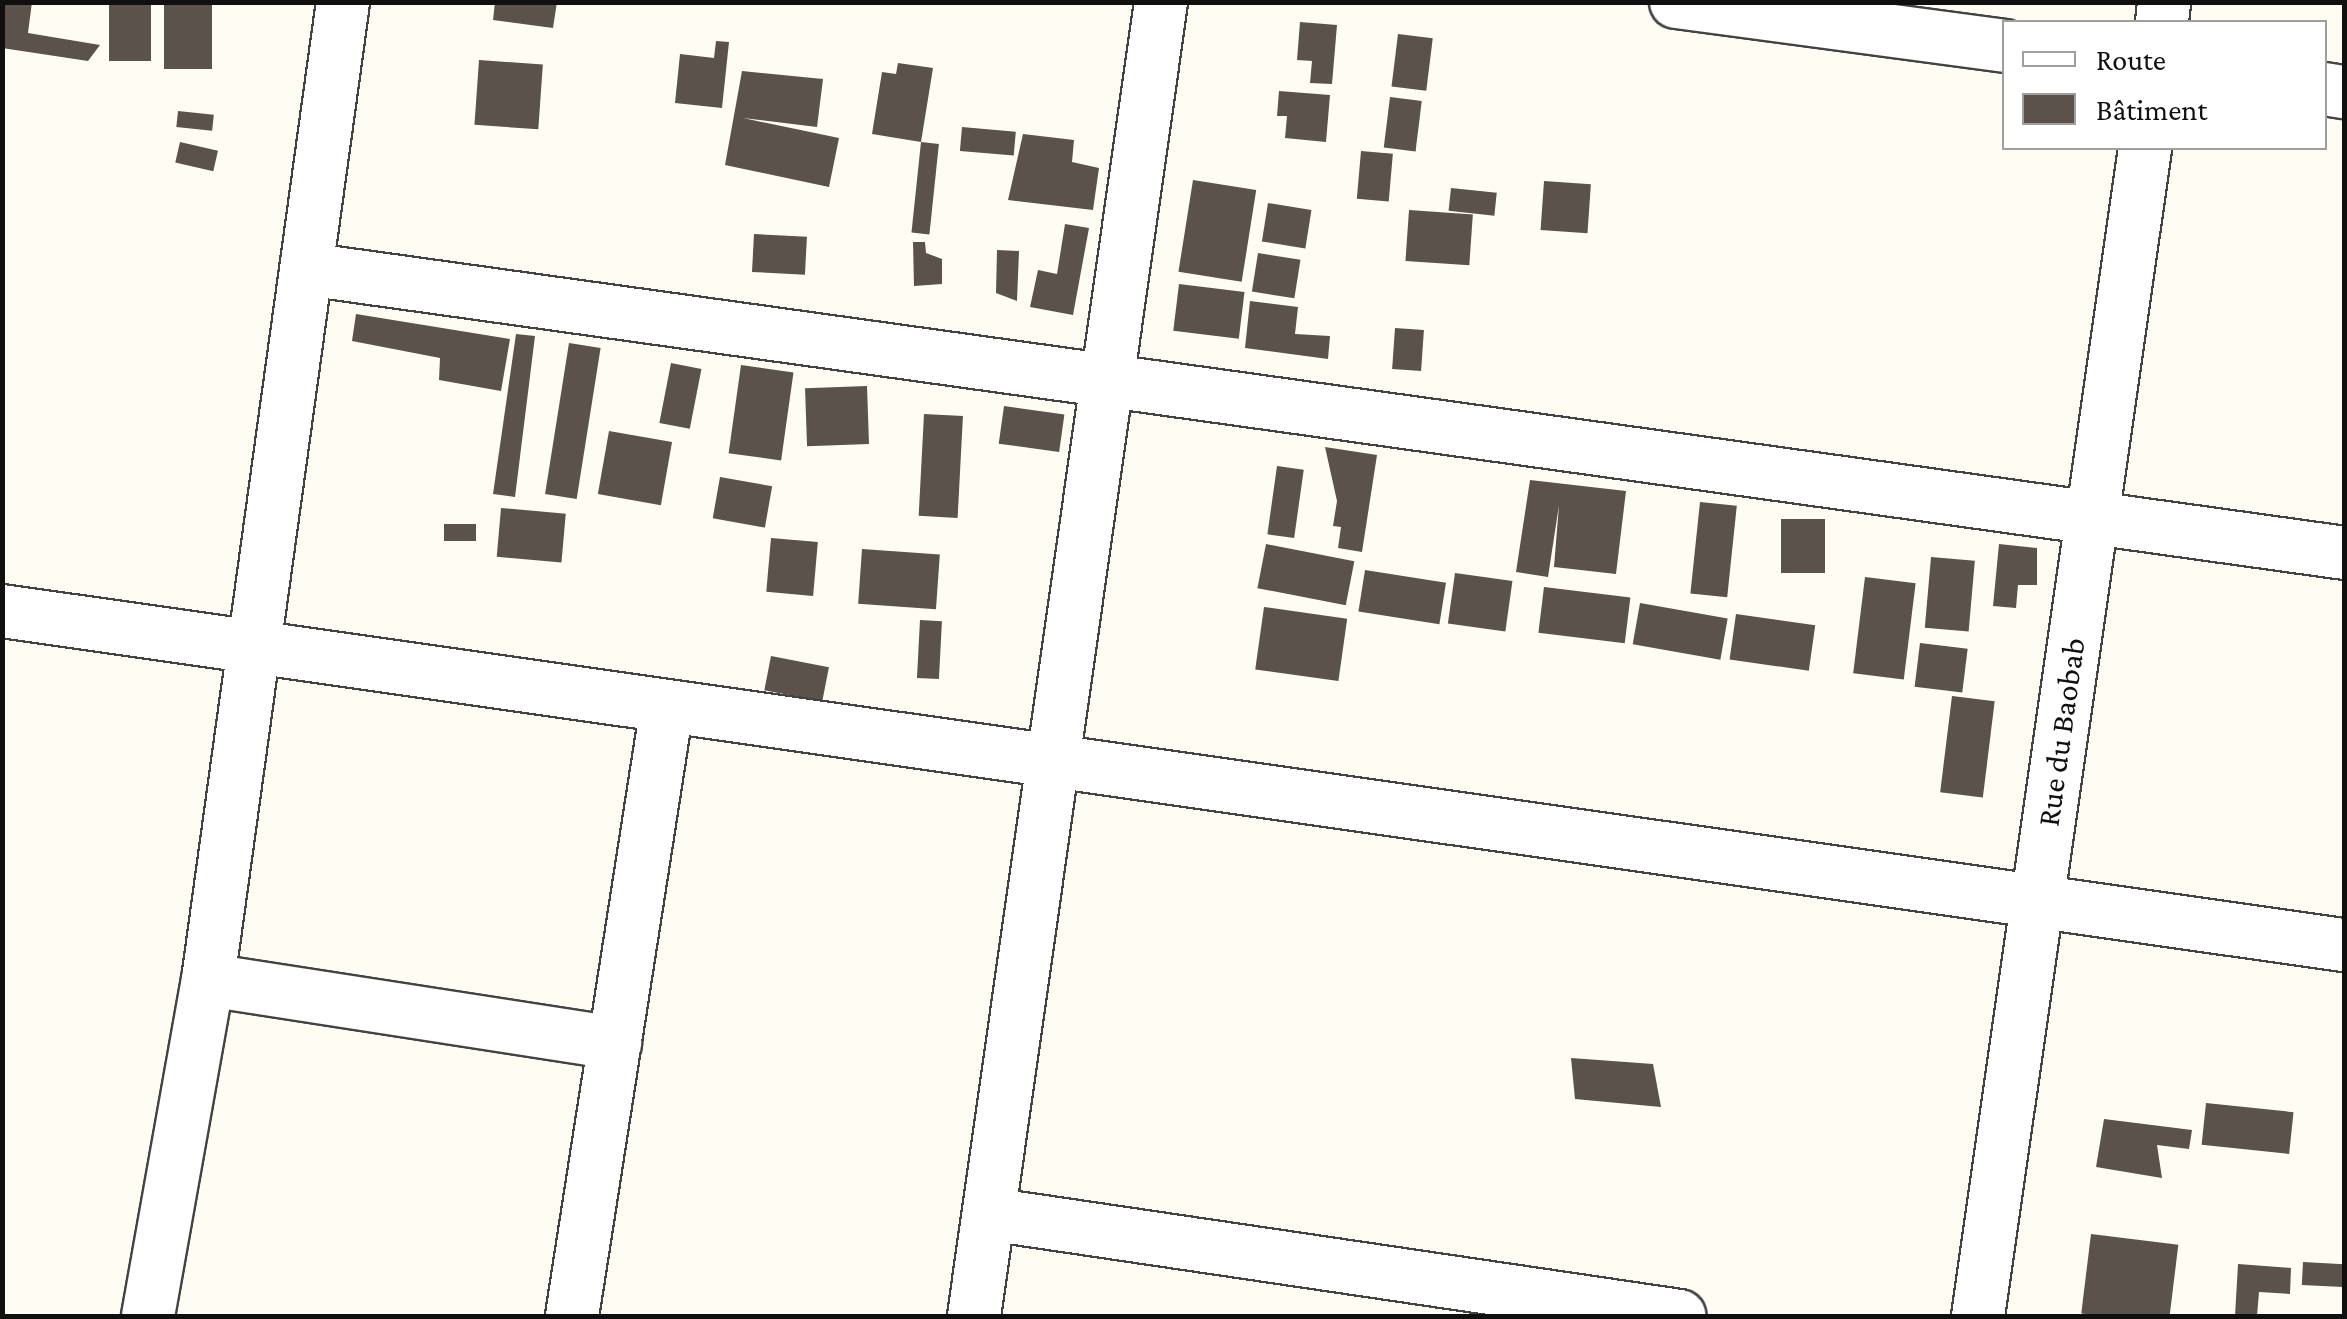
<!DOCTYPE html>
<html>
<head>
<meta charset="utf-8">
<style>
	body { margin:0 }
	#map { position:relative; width:2347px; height:1319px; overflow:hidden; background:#fffdf3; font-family:"Crimson Pro",serif }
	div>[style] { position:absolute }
	.building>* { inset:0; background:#5a524b; transform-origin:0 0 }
	.roads { filter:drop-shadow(2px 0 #434343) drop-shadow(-2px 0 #434343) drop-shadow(0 2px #434343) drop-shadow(0 -2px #434343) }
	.minor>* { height:52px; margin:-26px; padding:0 26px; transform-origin:26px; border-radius:26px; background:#fff }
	span { translate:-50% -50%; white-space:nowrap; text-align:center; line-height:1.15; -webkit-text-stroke:10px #fff; paint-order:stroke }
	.street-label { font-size:32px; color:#101010 }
	.frame { position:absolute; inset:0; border:5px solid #101010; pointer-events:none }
	.legend { position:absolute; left:2002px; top:20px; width:325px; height:130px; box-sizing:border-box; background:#fff; border:2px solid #9f9f9f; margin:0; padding:12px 18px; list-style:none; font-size:30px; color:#101010 }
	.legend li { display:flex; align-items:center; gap:20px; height:50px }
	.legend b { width:50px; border:2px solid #9f9f9f }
</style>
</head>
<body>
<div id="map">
	<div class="building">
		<i style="clip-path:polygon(2px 2px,32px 2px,28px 33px,100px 45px,88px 61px,2px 48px)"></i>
		<i style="left:109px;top:2px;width:42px;height:59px"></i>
		<i style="left:164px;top:2px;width:48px;height:67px"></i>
		<i style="clip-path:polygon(495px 2px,557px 2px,553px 28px,493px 20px)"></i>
		<i style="clip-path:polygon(1300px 22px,1337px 25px,1332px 84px,1310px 83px,1312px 61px,1297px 60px)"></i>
		<i style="left:1398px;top:34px;width:35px;height:53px;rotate:7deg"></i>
		<i style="clip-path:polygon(716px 41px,729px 42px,722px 108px,675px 103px,680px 54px,714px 58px)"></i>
		<i style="left:479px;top:60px;width:64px;height:65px;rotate:4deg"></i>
		<i style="clip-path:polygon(898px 63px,933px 68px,921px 142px,872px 134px,882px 72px,896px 74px)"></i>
		<i style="clip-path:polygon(742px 71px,823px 79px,817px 127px,743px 118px,839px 138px,829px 187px,725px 165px)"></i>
		<i style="clip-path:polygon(1279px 91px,1330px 95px,1326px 142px,1285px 138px,1287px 116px,1277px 116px)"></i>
		<i style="left:1390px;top:97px;width:32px;height:51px;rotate:7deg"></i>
		<i style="left:178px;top:111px;width:36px;height:16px;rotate:6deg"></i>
		<i style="left:962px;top:127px;width:54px;height:24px;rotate:5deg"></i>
		<i style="clip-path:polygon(1023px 134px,1074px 140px,1072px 162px,1099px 168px,1093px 210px,1008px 200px)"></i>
		<i style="left:180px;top:142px;width:39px;height:21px;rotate:13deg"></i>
		<i style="left:921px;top:142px;width:18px;height:91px;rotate:6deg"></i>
		<i style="left:1361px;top:151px;width:32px;height:48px;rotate:5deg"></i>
		<i style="left:1193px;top:180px;width:64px;height:93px;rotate:9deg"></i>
		<i style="left:1544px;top:181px;width:47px;height:49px;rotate:4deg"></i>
		<i style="left:1451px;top:188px;width:46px;height:23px;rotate:6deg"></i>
		<i style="left:1268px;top:203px;width:44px;height:39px;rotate:9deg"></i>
		<i style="left:1409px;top:210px;width:64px;height:51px;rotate:4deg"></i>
		<i style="clip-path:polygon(1065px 224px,1089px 228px,1073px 315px,1030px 307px,1038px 270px,1057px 274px)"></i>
		<i style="left:754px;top:234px;width:53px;height:38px;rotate:3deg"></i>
		<i style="clip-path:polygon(913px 242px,925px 242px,926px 253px,942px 259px,942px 284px,914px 286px)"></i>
		<i style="clip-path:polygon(997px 250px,1019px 251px,1017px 301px,996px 293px)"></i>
		<i style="left:1258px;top:253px;width:43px;height:39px;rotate:9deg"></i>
		<i style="left:1179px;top:284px;width:66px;height:47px;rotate:7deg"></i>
		<i style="clip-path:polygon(1250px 301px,1298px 307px,1295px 334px,1330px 336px,1328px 359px,1245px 348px)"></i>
		<i style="clip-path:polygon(356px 314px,510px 339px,501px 391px,439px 380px,440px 358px,352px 341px)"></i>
		<i style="left:1395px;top:328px;width:29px;height:41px;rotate:4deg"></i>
		<i style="clip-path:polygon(516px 334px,535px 336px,515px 497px,493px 494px)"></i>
		<i style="left:569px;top:343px;width:32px;height:153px;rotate:9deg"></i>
		<i style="left:671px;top:363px;width:31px;height:61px;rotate:11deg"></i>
		<i style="left:741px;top:365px;width:53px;height:89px;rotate:8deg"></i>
		<i style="left:867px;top:386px;width:58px;height:62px;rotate:88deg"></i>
		<i style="left:1004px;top:406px;width:61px;height:38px;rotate:8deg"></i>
		<i style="left:924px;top:414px;width:39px;height:102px;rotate:3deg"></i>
		<i style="left:609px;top:431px;width:64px;height:64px;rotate:10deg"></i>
		<i style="clip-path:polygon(1325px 447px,1377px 455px,1362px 552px,1338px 548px,1341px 527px,1333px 526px,1337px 501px)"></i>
		<i style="left:1277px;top:466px;width:27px;height:69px;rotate:8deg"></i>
		<i style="left:720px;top:477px;width:53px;height:42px;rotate:10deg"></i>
		<i style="clip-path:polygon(1530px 480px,1626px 491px,1616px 574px,1554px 567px,1559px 505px,1548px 577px,1516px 572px)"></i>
		<i style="left:1700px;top:502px;width:37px;height:92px;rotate:6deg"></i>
		<i style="left:501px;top:508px;width:65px;height:49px;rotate:5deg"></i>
		<i style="left:1781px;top:519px;width:44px;height:54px"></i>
		<i style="left:444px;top:524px;width:32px;height:17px"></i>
		<i style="left:771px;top:538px;width:47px;height:54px;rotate:5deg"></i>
		<i style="left:1266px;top:544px;width:90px;height:45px;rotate:11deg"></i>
		<i style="clip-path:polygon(1999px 544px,2037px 548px,2037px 585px,2018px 585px,2016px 608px,1993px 606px)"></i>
		<i style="left:862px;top:549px;width:78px;height:55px;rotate:4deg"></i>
		<i style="left:1931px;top:557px;width:44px;height:71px;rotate:5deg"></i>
		<i style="left:1365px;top:570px;width:82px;height:42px;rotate:9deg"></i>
		<i style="left:1455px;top:573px;width:58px;height:51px;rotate:8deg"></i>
		<i style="left:1865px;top:577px;width:51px;height:97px;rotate:7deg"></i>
		<i style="left:1544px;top:587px;width:87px;height:46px;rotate:7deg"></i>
		<i style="left:1640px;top:603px;width:89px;height:42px;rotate:10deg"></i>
		<i style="left:1264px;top:607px;width:84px;height:63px;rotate:8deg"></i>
		<i style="left:1736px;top:614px;width:80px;height:46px;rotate:8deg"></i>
		<i style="left:920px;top:620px;width:22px;height:58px;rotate:3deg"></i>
		<i style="left:1920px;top:643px;width:48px;height:44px;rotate:7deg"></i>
		<i style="left:771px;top:656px;width:59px;height:35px;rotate:11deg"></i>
		<i style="left:1952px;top:696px;width:43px;height:97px;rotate:7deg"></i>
		<i style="clip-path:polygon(1571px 1058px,1653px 1064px,1661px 1107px,1575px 1099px)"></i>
		<i style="left:2206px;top:1103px;width:88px;height:42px;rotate:6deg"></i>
		<i style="clip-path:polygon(2104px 1119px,2192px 1130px,2189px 1149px,2157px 1145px,2162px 1178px,2096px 1167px)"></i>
		<i style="left:2091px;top:1234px;width:88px;height:80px;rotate:7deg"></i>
		<i style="left:2303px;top:1262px;width:41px;height:23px;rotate:3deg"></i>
		<i style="clip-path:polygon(2238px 1264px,2291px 1268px,2290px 1294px,2259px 1292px,2257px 1316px,2235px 1316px)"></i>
	</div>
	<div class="roads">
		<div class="minor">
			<i style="left:1676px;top:2px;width:331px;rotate:7.6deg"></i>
			<i style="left:2162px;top:22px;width:20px;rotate:-84deg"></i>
			<i style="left:2324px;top:89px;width:20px;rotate:9deg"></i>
			<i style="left:306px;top:269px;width:2058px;rotate:7.93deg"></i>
			<i style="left:2px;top:611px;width:2366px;rotate:8.12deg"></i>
			<i style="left:208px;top:980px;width:412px;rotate:8.8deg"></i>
			<i style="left:989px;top:1214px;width:698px;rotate:8.4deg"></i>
			<i style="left:148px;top:1316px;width:341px;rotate:-79.9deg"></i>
			<i style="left:208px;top:980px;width:987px;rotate:-82.14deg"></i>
			<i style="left:572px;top:1316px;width:616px;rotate:-81.13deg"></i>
			<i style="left:974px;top:1316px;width:1327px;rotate:-81.9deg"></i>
			<i style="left:1978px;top:1316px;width:1180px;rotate:-81.86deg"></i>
		</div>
	</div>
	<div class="street-label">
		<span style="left:2061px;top:732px;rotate:-82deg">Rue du Baobab</span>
	</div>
	<div class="frame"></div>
	<ul class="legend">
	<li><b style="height:12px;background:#fff"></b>Route</li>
	<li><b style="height:28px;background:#5a524b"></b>Bâtiment</li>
	</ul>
</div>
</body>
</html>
